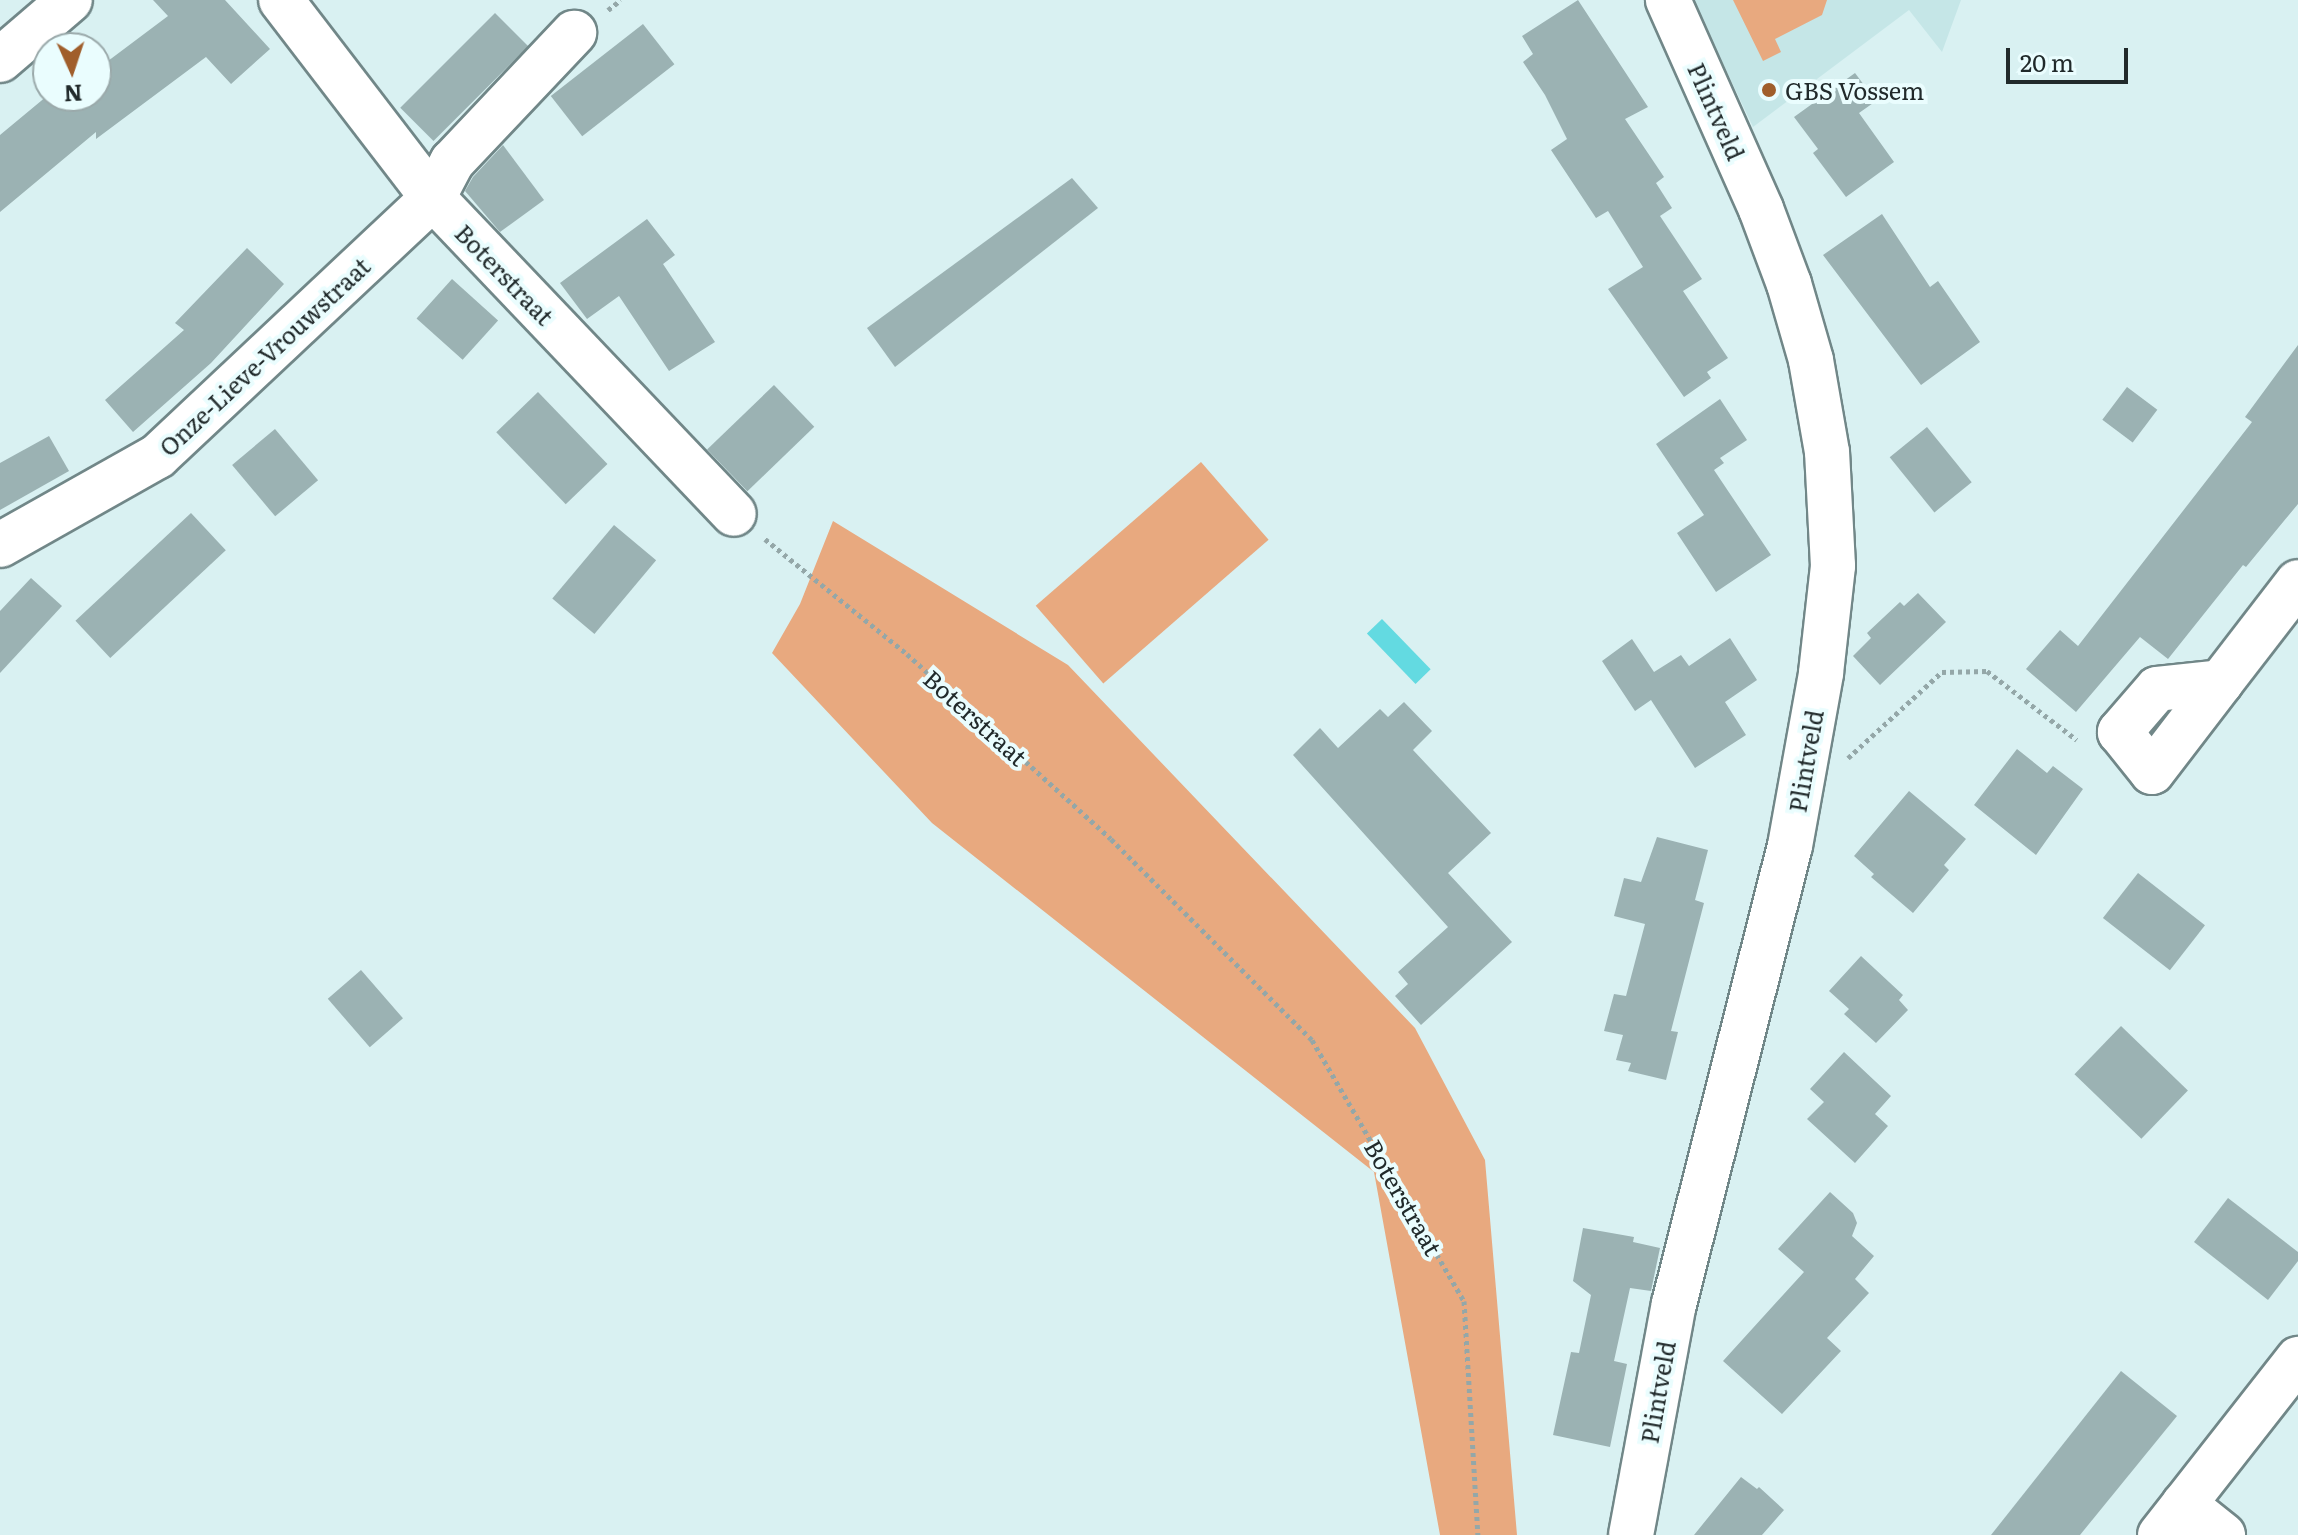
<!DOCTYPE html>
<html>
<head>
<meta charset="utf-8">
<style>
	body { margin:0 }
	#map { position:relative; width:2298px; height:1535px; overflow:hidden; background:#d9f1f2; font-family:Literata,serif }
	div>[style] { position:absolute }
	.built>* { inset:0; background:#c5e6e7 }
	.green>* { inset:0; background:#e8a97f; transform-origin:0 0 }
	.water>* { inset:0; background:#63dae1; transform-origin:0 0 }
	.building>* { inset:0; background:#9bb2b3; transform-origin:0 0 }
	.path>* { height:5px; margin-top:-2.5px; transform-origin:0; background:repeating-linear-gradient(90deg,#94a7a8 0 4px,transparent 0 8px) }
	.roads { filter:drop-shadow(2px 0 #718788) drop-shadow(-2px 0 #718788) drop-shadow(0 2px #718788) drop-shadow(0 -2px #718788) }
	.minor>* { height:44px; margin:-22px; padding:0 22px; transform-origin:22px; border-radius:22px; background:#fff }
	.dots>* { width:22px; height:22px; translate:-50% -50%; box-sizing:border-box; border:4px solid #eafdfe; border-radius:50% }
	span { translate:-50% -50%; white-space:nowrap; text-align:center; line-height:1.15; -webkit-text-stroke:8px #eafdfe; paint-order:stroke }
	.poi-label { font-size:24px; color:#212a2b }
	.left { translate:0 -50%; text-align:left }
	.street-label { font-size:24px; color:#212a2b }
	.north { position:absolute; left:32px; top:32px; width:80px; height:80px; box-sizing:border-box; background:#eafdfe; border:2px solid #9aa9aa; border-radius:50%; rotate:177deg; font-size:22px; font-weight:700; line-height:32px; text-align:center; color:#212a2b }
	.north::after { content:''; display:block; margin:auto; width:28px; height:36px; background:#a05e2b; clip-path:polygon(50% 0,100% 100%,50% 72%,0 100%) }
	.scale { position:absolute; left:2006px; top:48px; width:122px; height:36px; box-sizing:border-box; border:4px solid #212a2b; border-top:0; padding-left:10px; font-size:24px; line-height:28px; white-space:nowrap; color:#212a2b; -webkit-text-stroke:6px #eafdfe; paint-order:stroke }
</style>
</head>
<body>
<div id="map">
	<div class="built">
		<i style="clip-path:polygon(1693px 0,1961px 0,1942px 52px,1909px 10px,1753px 127px)"></i>
	</div>
	<div class="green">
		<i style="clip-path:polygon(1733px 0,1827px 0,1822px 15px,1775px 39px,1781px 52px,1763px 61px)"></i>
		<i style="left:1201px;top:462px;width:103px;height:219px;rotate:49deg"></i>
		<i style="clip-path:polygon(833px 521px,1068px 665px,1415px 1028px,1485px 1160px,1517px 1535px,1440px 1535px,1374px 1172px,932px 823px,772px 653px,800px 604px)"></i>
	</div>
	<div class="water">
		<i style="left:1382px;top:619px;width:70px;height:21px;rotate:46deg"></i>
	</div>
	<div class="building">
		<i style="clip-path:polygon(153px 0,225px 0,270px 49px,231px 84px,206px 57px,96px 139px,96px 132px,0 212px,0 135px,47px 96px,96px 96px,96px 70px,168px 16px)"></i>
		<i style="clip-path:polygon(1578px 0,1648px 107px,1625px 119px,1664px 177px,1656px 183px,1672px 208px,1660px 216px,1702px 279px,1683px 291px,1728px 358px,1707px 372px,1711px 378px,1684px 397px,1608px 289px,1643px 267px,1608px 211px,1596px 218px,1551px 150px,1567px 139px,1545px 95px,1523px 62px,1533px 54px,1522px 36px)"></i>
		<i style="left:495px;top:13px;width:47px;height:134px;rotate:45deg"></i>
		<i style="left:643px;top:24px;width:51px;height:117px;rotate:52deg"></i>
		<i style="clip-path:polygon(1855px 73px,1876px 101px,1859px 113px,1894px 162px,1846px 197px,1813px 153px,1818px 149px,1794px 117px)"></i>
		<i style="clip-path:polygon(503px 145px,544px 200px,500px 232px,465px 191px,473px 177px)"></i>
		<i style="clip-path:polygon(1072px 178px,1098px 208px,895px 367px,867px 328px)"></i>
		<i style="clip-path:polygon(1882px 214px,1930px 287px,1938px 281px,1980px 342px,1921px 385px,1823px 255px)"></i>
		<i style="clip-path:polygon(647px 219px,675px 255px,663px 264px,715px 342px,669px 371px,619px 296px,587px 319px,560px 283px)"></i>
		<i style="clip-path:polygon(247px 248px,284px 284px,211px 363px,133px 432px,105px 400px,184px 330px,175px 323px)"></i>
		<i style="left:452px;top:279px;width:62px;height:53px;rotate:42deg"></i>
		<i style="clip-path:polygon(2298px 345px,2298px 504px,2246px 567px,2243px 565px,2168px 659px,2140px 637px,2076px 712px,2026px 669px,2060px 630px,2078px 646px,2252px 422px,2245px 417px)"></i>
		<i style="left:774px;top:385px;width:58px;height:93px;rotate:46deg"></i>
		<i style="left:2127px;top:387px;width:38px;height:41px;rotate:37deg"></i>
		<i style="left:538px;top:392px;width:100px;height:58px;rotate:46deg"></i>
		<i style="clip-path:polygon(1720px 399px,1747px 440px,1720px 458px,1724px 463px,1714px 470px,1771px 555px,1716px 592px,1677px 533px,1704px 515px,1656px 444px)"></i>
		<i style="left:1927px;top:427px;width:71px;height:48px;rotate:51deg"></i>
		<i style="left:275px;top:429px;width:67px;height:56px;rotate:50deg"></i>
		<i style="clip-path:polygon(49px 436px,69px 471px,0 510px,0 463px)"></i>
		<i style="left:191px;top:513px;width:51px;height:158px;rotate:47deg"></i>
		<i style="left:614px;top:525px;width:55px;height:96px;rotate:40deg"></i>
		<i style="clip-path:polygon(31px 578px,62px 606px,0 673px,0 611px)"></i>
		<i style="clip-path:polygon(1918px 593px,1946px 622px,1880px 685px,1853px 656px,1871px 638px,1867px 633px,1900px 602px,1904px 606px)"></i>
		<i style="clip-path:polygon(1730px 638px,1757px 680px,1725px 702px,1746px 735px,1695px 768px,1651px 700px,1635px 711px,1602px 661px,1632px 639px,1654px 672px,1681px 655px,1689px 666px)"></i>
		<i style="clip-path:polygon(1404px 702px,1432px 731px,1413px 750px,1491px 833px,1448px 873px,1512px 942px,1421px 1025px,1395px 996px,1408px 984px,1398px 972px,1448px 927px,1293px 755px,1320px 728px,1338px 748px,1380px 709px,1388px 717px)"></i>
		<i style="clip-path:polygon(2017px 749px,2047px 773px,2053px 766px,2083px 789px,2036px 855px,1974px 805px)"></i>
		<i style="clip-path:polygon(1909px 791px,1966px 839px,1944px 865px,1949px 870px,1913px 913px,1871px 877px,1874px 874px,1854px 856px)"></i>
		<i style="clip-path:polygon(1657px 837px,1708px 850px,1695px 900px,1704px 903px,1671px 1031px,1678px 1032px,1666px 1080px,1628px 1071px,1631px 1063px,1616px 1060px,1623px 1035px,1604px 1031px,1614px 994px,1626px 996px,1645px 924px,1614px 916px,1624px 878px,1641px 882px)"></i>
		<i style="left:2138px;top:873px;width:85px;height:57px;rotate:38deg"></i>
		<i style="clip-path:polygon(1861px 956px,1903px 995px,1899px 1000px,1908px 1010px,1876px 1043px,1844px 1014px,1849px 1009px,1829px 991px)"></i>
		<i style="left:361px;top:970px;width:64px;height:44px;rotate:49deg"></i>
		<i style="left:2121px;top:1026px;width:93px;height:67px;rotate:44deg"></i>
		<i style="clip-path:polygon(1844px 1052px,1891px 1096px,1875px 1114px,1888px 1126px,1855px 1163px,1807px 1119px,1824px 1102px,1810px 1089px)"></i>
		<i style="clip-path:polygon(1830px 1192px,1853px 1213px,1857px 1223px,1852px 1236px,1874px 1256px,1855px 1279px,1869px 1293px,1827px 1338px,1841px 1351px,1782px 1414px,1723px 1361px,1804px 1272px,1778px 1249px)"></i>
		<i style="clip-path:polygon(2228px 1198px,2298px 1252px,2298px 1261px,2268px 1300px,2194px 1242px)"></i>
		<i style="clip-path:polygon(1583px 1228px,1634px 1237px,1633px 1242px,1660px 1248px,1651px 1291px,1630px 1288px,1614px 1361px,1627px 1364px,1610px 1447px,1553px 1435px,1571px 1352px,1579px 1353px,1591px 1295px,1573px 1281px)"></i>
		<i style="clip-path:polygon(2121px 1371px,2177px 1416px,2080px 1535px,1991px 1535px)"></i>
		<i style="clip-path:polygon(1741px 1477px,1757px 1489px,1759px 1487px,1784px 1510px,1762px 1535px,1694px 1535px)"></i>
	</div>
	<div class="path">
		<i style="left:608px;top:10px;width:16px;rotate:-38deg"></i>
		<i style="left:765px;top:539px;width:183px;rotate:39deg"></i>
		<i style="left:907px;top:654px;width:275px;rotate:42.2deg"></i>
		<i style="left:1111px;top:839px;width:284px;rotate:45deg"></i>
		<i style="left:1312px;top:1040px;width:302px;rotate:59.8deg"></i>
		<i style="left:1464px;top:1301px;width:234px;rotate:86.6deg"></i>
		<i style="left:1848px;top:758px;width:127px;rotate:-42.5deg"></i>
		<i style="left:1942px;top:672px;width:45px;rotate:-1.3deg"></i>
		<i style="left:1987px;top:671px;width:113px;rotate:37.5deg"></i>
	</div>
	<div class="roads">
		<div class="minor">
			<i style="left:281px;top:0;width:250px;rotate:52.5deg"></i>
			<i style="left:433px;top:198px;width:436px;rotate:46.4deg"></i>
			<i style="left:0;top:60px;width:92px;rotate:-40.6deg"></i>
			<i style="left:0;top:545px;width:181px;rotate:-29.4deg"></i>
			<i style="left:158px;top:456px;width:377px;rotate:-43.2deg"></i>
			<i style="left:433px;top:198px;width:41px;rotate:-62.2deg"></i>
			<i style="left:452px;top:162px;width:178px;rotate:-46.6deg"></i>
			<i style="left:2221px;top:682px;width:64px;rotate:173.8deg"></i>
			<i style="left:2157px;top:689px;width:57px;rotate:130.7deg"></i>
			<i style="left:2120px;top:732px;width:51px;rotate:51.3deg"></i>
			<i style="left:2152px;top:772px;width:113px;rotate:-52.5deg"></i>
			<i style="left:2221px;top:682px;width:126px;rotate:-52.4deg"></i>
			<i style="left:2184px;top:1504px;width:50px;rotate:38.5deg"></i>
			<i style="left:1631px;top:1535px;width:235px;rotate:-79.5deg"></i>
			<i style="left:1674px;top:1304px;width:472px;rotate:-75.8deg"></i>
			<i style="left:1790px;top:846px;width:176px;rotate:-79.8deg"></i>
			<i style="left:1821px;top:673px;width:108px;rotate:-83.6deg"></i>
			<i style="left:1833px;top:566px;width:114px;rotate:-93deg"></i>
			<i style="left:1827px;top:452px;width:93px;rotate:-99.9deg"></i>
			<i style="left:1811px;top:360px;width:79px;rotate:-106.1deg"></i>
			<i style="left:1789px;top:284px;width:80px;rotate:-110.5deg"></i>
			<i style="left:1761px;top:209px;width:229px;rotate:-114deg"></i>
			<i style="left:2160px;top:1535px;width:224px;rotate:-51.9deg"></i>
		</div>
	</div>
	<div class="dots">
		<i style="left:1769px;top:90px;background:#a05e2b"></i>
	</div>
	<div class="poi-label">
		<span class="left" style="left:1785px;top:90px">GBS Vossem</span>
	</div>
	<div class="street-label">
		<span style="left:1717px;top:111px;rotate:66deg">Plintveld</span>
		<span style="left:505px;top:274px;rotate:46deg">Boterstraat</span>
		<span style="left:264px;top:356px;rotate:-43deg">Onze-Lieve-Vrouwstraat</span>
		<span style="left:976px;top:717px;rotate:42deg">Boterstraat</span>
		<span style="left:1805px;top:761px;rotate:-80deg">Plintveld</span>
		<span style="left:1404px;top:1197px;rotate:60deg">Boterstraat</span>
		<span style="left:1657px;top:1392px;rotate:-80deg">Plintveld</span>
	</div>
	<div class="north">N</div>
	<div class="scale">20 m</div>
</div>
</body>
</html>
